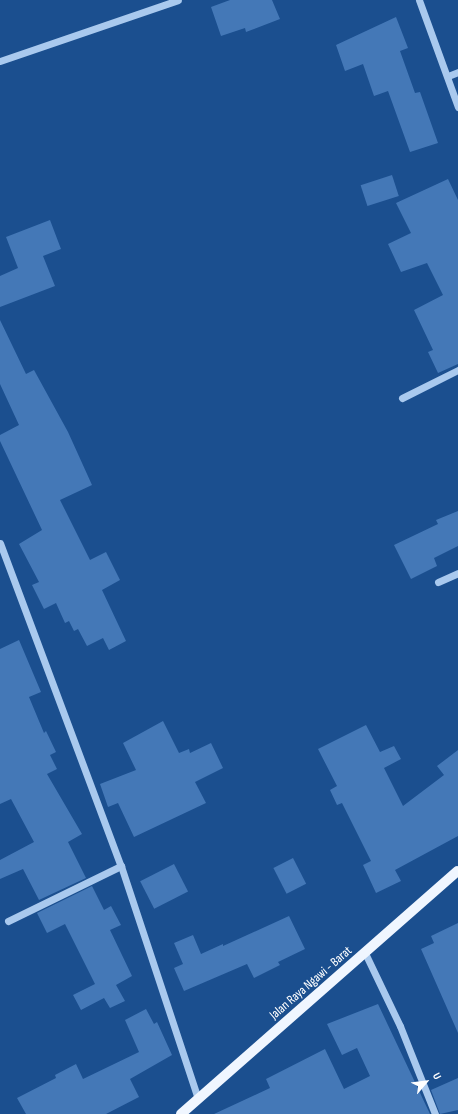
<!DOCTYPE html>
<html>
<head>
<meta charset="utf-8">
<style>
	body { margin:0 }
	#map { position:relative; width:458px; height:1114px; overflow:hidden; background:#1b4f8f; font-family:"Sofia Sans Condensed",sans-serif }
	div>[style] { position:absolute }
	.building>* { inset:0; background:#4478b7; transform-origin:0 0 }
	.minor>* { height:7px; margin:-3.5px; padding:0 3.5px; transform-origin:3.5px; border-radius:3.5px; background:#a9c9ee }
	.major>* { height:10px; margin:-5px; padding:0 5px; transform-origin:5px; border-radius:5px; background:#f0f6ff }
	span { translate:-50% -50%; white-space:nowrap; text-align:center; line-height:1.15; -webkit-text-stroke:3px #1b4f8f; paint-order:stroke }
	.street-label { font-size:13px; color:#fff }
	.north { position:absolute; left:406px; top:1062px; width:40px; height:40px; -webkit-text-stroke:3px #1b4f8f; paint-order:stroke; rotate:62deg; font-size:11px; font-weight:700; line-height:16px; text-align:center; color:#fff }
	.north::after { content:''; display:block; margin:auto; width:14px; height:18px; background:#fff; clip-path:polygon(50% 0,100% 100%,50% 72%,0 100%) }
</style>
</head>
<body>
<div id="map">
	<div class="building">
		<i style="clip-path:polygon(230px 0,272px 0,280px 19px,246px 32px,245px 28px,221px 36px,211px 7px)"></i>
		<i style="clip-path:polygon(396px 17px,408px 48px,400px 51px,415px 93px,420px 92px,438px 143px,410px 152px,388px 91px,374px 96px,363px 64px,345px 71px,336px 45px)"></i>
		<i style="left:392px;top:175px;width:22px;height:33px;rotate:72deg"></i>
		<i style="clip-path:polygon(448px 179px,458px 200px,458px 364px,438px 373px,428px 352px,433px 350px,414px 310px,443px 295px,427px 263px,401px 272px,388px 244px,411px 233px,396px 203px)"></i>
		<i style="clip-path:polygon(50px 220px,61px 249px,43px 256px,55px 286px,0 307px,0 276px,18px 268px,6px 237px)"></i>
		<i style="clip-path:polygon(0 320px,26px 374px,34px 370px,68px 432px,92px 485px,60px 500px,90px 560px,106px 552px,120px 580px,102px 590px,126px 641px,109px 650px,103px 638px,87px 646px,78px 629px,74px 631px,69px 621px,65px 623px,56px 603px,44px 609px,32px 585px,39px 582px,19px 544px,42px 530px,0 441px,0 435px,19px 425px,0 384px)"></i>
		<i style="clip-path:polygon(458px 511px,458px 546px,434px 558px,437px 566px,411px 579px,394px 545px,438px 524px,436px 520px)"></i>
		<i style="clip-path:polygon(19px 640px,41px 692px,29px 697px,44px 733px,46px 731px,56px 752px,50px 755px,57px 769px,47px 774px,82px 834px,68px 842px,86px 878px,39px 900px,23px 869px,0 879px,0 860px,34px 842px,11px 799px,0 804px,0 649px)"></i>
		<i style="clip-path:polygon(163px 721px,179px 753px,189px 749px,190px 753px,211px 743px,223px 768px,195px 782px,206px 803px,134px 837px,118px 803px,108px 807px,100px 784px,136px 770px,123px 743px)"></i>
		<i style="clip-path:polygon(366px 725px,380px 752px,394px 746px,401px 759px,384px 768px,403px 806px,444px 775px,437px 766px,458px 750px,458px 836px,395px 870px,401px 881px,376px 893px,363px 865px,371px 861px,342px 803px,337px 805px,330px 790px,337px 786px,318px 749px)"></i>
		<i style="left:293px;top:858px;width:29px;height:22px;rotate:63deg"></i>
		<i style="left:174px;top:864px;width:31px;height:38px;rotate:63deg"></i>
		<i style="clip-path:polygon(92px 886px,104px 910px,111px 906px,121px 925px,110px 930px,132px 976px,116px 985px,125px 1001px,110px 1008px,104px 998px,81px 1010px,73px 995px,95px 984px,65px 924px,47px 933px,37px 913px)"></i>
		<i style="clip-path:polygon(289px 916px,305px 949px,278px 962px,280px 965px,254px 978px,247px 964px,184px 991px,174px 968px,183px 964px,174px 943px,193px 935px,201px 954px,223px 944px,223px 946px)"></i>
		<i style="clip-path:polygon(458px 923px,458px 1033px,421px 949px,434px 943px,431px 936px)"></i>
		<i style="clip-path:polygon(378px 1004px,430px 1114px,214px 1114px,270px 1088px,266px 1079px,325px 1049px,344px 1089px,370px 1076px,357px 1048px,342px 1055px,327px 1024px)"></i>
		<i style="clip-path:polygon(146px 1009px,154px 1024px,157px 1022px,172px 1055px,130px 1079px,139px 1097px,106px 1114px,26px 1114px,17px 1098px,56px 1078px,55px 1075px,76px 1064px,83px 1079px,139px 1052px,125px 1020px)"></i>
		<i style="clip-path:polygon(458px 1078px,458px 1110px,440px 1114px,431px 1090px)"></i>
	</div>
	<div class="minor">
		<i style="left:419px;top:0;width:114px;rotate:70deg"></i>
		<i style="left:0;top:61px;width:188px;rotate:-18.9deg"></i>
		<i style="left:448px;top:76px;width:11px;rotate:-22deg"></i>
		<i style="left:402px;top:398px;width:63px;rotate:-26.6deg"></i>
		<i style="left:0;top:543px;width:345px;rotate:69.5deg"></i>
		<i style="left:121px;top:866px;width:245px;rotate:71.7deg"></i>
		<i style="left:438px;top:582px;width:22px;rotate:-24deg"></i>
		<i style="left:8px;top:921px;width:126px;rotate:-26deg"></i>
		<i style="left:365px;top:953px;width:81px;rotate:64.4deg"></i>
		<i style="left:400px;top:1026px;width:95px;rotate:68.3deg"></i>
	</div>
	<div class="major">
		<i style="left:181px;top:1114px;width:368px;rotate:-41.3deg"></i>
	</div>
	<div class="street-label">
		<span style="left:311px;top:983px;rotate:-41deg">Jalan Raya Ngawi - Barat</span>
	</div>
	<div class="north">U</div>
</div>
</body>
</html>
